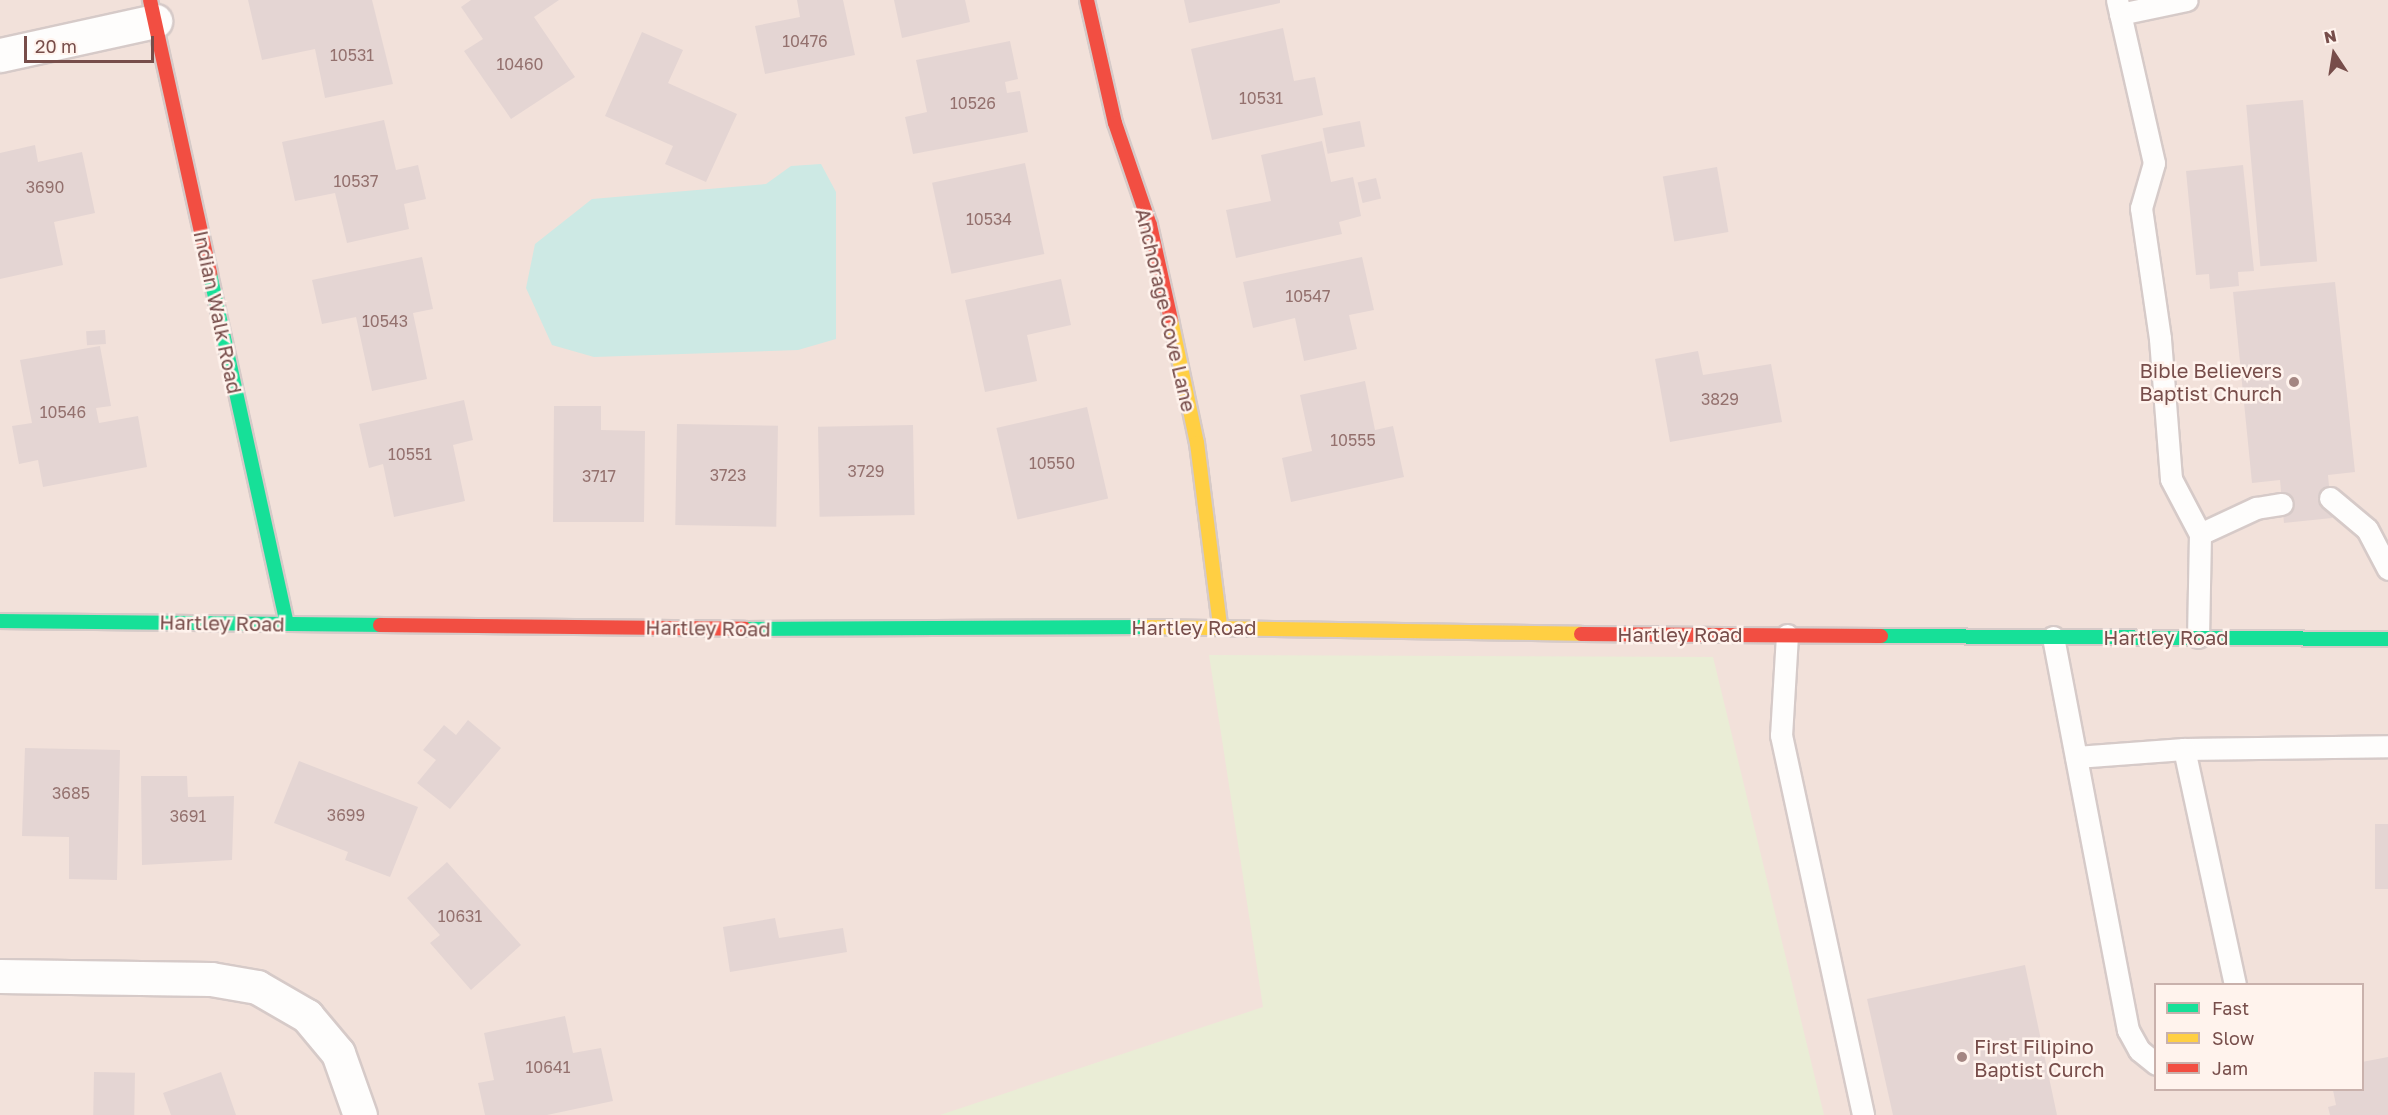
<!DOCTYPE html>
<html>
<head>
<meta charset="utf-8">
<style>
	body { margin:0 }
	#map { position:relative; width:2388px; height:1115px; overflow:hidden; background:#f8efeb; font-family:"Golos Text",sans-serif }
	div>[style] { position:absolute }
	.residential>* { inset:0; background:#f2e1da }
	.green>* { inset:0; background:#eaedd6 }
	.water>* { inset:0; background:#cde9e4 }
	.building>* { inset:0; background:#e4d5d3; transform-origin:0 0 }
	.roads { filter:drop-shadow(2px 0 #d6cac8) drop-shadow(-2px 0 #d6cac8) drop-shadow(0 2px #d6cac8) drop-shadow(0 -2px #d6cac8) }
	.lane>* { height:21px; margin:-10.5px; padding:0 10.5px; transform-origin:10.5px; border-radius:10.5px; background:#fefdfc }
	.street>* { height:33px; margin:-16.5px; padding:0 16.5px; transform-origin:16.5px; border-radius:16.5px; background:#fefdfc }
	.fast>* { height:14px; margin:-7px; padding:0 7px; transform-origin:7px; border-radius:7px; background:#16e098 }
	.slow>* { height:14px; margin:-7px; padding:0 7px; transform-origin:7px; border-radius:7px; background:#ffcf43 }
	.jam>* { height:14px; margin:-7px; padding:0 7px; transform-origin:7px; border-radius:7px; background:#f24e42 }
	.dots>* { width:16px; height:16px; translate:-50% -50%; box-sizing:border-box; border:3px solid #fff3ed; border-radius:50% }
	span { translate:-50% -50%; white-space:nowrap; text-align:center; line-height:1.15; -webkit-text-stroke:5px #fff3ed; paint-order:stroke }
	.number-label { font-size:16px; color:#94716e }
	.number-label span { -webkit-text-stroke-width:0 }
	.street-label { font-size:20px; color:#774d4a }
	.poi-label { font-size:20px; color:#774d4a }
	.right { translate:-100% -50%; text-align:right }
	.left { translate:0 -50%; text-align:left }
	.legend { position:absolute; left:2154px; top:983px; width:210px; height:108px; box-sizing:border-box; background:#fff3ed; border:2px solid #c9b1ac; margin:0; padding:8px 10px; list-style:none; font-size:18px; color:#774d4a }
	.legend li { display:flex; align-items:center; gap:12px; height:30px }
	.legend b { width:30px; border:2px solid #c9b1ac }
	.north { position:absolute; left:2304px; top:24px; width:60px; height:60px; -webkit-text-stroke:4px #fff3ed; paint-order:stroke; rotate:348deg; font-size:16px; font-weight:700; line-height:24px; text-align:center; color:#774d4a }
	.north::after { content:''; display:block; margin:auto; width:21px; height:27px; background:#774d4a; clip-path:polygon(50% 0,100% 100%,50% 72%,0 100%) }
	.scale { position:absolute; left:24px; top:36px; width:130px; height:27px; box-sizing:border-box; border:3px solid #774d4a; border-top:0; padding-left:8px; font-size:18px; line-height:21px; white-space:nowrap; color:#774d4a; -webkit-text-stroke:4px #fff3ed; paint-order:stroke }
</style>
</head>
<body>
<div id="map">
	<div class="residential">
		<i style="clip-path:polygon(evenodd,0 0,2388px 0,2388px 1115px,0 1115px,0 0,2156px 984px,2362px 984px,2362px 1090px,2156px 1090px,2156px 984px)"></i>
	</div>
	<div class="green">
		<i style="clip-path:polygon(1209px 655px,1713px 657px,1824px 1115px,940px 1115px,1263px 1007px)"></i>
	</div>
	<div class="water">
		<i style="clip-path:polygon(821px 164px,836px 192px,836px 339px,798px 350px,594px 357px,552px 345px,526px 288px,535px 244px,592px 199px,766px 184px,791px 166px)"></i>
	</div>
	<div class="building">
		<i style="clip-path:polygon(248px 0,372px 0,393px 84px,325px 98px,315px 49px,262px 60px)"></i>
		<i style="clip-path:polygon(471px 0,559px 0,534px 17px,575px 77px,511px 119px,464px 51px,483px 39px,461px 7px)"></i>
		<i style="clip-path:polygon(797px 0,843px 0,855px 55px,765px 74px,755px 26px,800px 17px)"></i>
		<i style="clip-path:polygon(894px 0,965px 0,970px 22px,902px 38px)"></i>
		<i style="clip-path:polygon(1184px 0,1280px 0,1280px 3px,1189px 23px)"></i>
		<i style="clip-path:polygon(1283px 28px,1294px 81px,1315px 77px,1323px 115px,1212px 140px,1191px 49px)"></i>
		<i style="clip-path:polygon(642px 32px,683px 50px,668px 83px,737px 114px,706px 182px,665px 164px,673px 146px,605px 116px)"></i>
		<i style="clip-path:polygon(1010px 41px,1018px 79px,1005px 82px,1007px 93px,1020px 91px,1028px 132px,913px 154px,905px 117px,927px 112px,916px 60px)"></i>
		<i style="left:2303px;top:100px;width:162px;height:57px;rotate:85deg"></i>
		<i style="clip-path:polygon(384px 120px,396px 170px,418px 165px,426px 199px,404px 204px,409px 229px,347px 243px,335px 193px,295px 201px,282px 142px)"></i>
		<i style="left:1360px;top:121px;width:26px;height:38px;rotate:79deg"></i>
		<i style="clip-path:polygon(1322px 141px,1331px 182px,1353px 177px,1361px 216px,1339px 222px,1342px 234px,1236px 258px,1226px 210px,1271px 201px,1261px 155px)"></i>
		<i style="clip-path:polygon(35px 145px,38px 162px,82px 152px,95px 213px,54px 222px,63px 265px,0 279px,0 153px)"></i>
		<i style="left:1025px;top:163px;width:93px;height:95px;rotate:78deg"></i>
		<i style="clip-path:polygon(2243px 165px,2254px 271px,2238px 272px,2239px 286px,2210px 289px,2209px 274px,2196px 275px,2186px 171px)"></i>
		<i style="left:1717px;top:167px;width:66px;height:55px;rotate:80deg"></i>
		<i style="left:1376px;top:178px;width:21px;height:19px;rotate:76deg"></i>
		<i style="clip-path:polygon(422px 257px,433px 309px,413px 313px,427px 379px,372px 391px,356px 317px,322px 324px,312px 280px)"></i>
		<i style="clip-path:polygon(1362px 257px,1374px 310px,1349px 315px,1357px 349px,1304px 361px,1295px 318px,1253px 328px,1243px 282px)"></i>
		<i style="clip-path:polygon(1061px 279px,1071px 325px,1027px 335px,1037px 381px,985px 392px,965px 300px)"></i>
		<i style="clip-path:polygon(2335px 282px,2355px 472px,2328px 475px,2332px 518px,2284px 523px,2280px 480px,2252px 483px,2233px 292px)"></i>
		<i style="left:105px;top:330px;width:14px;height:19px;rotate:86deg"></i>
		<i style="clip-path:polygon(100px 346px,111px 406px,96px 408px,99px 423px,138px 416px,147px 467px,43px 487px,38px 460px,19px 464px,12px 426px,32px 423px,20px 360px)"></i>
		<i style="clip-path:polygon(1698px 351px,1703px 375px,1771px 364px,1782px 422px,1670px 442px,1655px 359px)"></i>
		<i style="clip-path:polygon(1365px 381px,1375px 430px,1393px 426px,1404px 477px,1291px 502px,1282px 458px,1312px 451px,1300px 395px)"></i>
		<i style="clip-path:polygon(464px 400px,473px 440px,453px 445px,465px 501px,394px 517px,383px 464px,369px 468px,359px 424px)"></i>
		<i style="clip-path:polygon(554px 406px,601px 406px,601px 430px,645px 431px,644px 522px,553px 522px)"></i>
		<i style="left:1087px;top:407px;width:94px;height:93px;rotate:77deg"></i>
		<i style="left:677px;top:424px;width:101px;height:101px;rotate:1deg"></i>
		<i style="left:913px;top:425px;width:90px;height:95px;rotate:89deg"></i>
		<i style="clip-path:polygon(468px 720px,501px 748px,450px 809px,417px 783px,436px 760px,423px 750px,444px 725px,456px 735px)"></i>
		<i style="clip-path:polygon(25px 748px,120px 750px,117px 880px,69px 879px,69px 837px,22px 836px)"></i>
		<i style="clip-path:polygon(299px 761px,418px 807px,390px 877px,345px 860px,348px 852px,274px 823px)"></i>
		<i style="clip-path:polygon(141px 776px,187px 776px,188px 797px,234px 796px,232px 860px,142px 865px)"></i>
		<i style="left:2375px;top:824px;width:13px;height:65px"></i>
		<i style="clip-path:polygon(447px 862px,521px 945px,471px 990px,430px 943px,440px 935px,407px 898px)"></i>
		<i style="clip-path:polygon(775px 918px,779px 938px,843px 928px,847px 952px,730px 972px,723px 927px)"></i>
		<i style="clip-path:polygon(2025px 965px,2057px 1115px,1893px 1115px,1867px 999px)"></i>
		<i style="clip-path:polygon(565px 1016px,573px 1053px,601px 1048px,613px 1101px,547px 1115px,485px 1115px,478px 1083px,494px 1080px,484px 1033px)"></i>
		<i style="clip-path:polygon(2388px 1057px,2388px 1115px,2330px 1115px,2328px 1107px,2336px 1105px,2333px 1090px,2362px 1090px,2362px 1062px)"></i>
		<i style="left:94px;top:1072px;width:41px;height:43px;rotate:1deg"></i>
		<i style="clip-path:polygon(221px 1072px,236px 1115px,171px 1115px,163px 1093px)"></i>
	</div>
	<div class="roads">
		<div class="lane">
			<i style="left:2117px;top:0;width:167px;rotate:77.2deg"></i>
			<i style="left:2154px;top:163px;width:47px;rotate:106.1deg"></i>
			<i style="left:2141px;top:208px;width:132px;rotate:81.7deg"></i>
			<i style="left:2160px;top:339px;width:140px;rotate:85.5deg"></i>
			<i style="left:2171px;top:479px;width:62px;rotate:62.2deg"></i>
			<i style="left:2200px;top:534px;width:103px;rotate:91.1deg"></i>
			<i style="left:2120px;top:14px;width:68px;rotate:-11.8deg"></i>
			<i style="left:2330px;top:498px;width:48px;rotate:40deg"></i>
			<i style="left:2367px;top:529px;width:45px;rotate:62.3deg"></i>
			<i style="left:2200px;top:534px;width:62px;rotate:-24.9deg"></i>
			<i style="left:2256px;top:508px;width:26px;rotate:-9deg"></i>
			<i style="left:1787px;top:635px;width:100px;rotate:93.4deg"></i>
			<i style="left:1781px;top:735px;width:389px;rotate:77.8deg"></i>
			<i style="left:2053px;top:637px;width:400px;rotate:79.2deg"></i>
			<i style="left:2128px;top:1030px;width:23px;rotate:61deg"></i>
			<i style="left:2139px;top:1050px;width:22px;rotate:39deg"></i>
			<i style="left:2184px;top:749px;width:204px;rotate:-0.8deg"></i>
			<i style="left:2076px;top:757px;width:108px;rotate:-4.2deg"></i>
			<i style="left:2184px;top:749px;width:240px;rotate:77.8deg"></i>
		</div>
		<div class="street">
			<i style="left:0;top:55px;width:159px;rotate:-12.4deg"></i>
			<i style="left:0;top:976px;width:211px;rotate:0.8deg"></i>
			<i style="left:211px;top:979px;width:47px;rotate:9.9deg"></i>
			<i style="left:257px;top:987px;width:58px;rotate:30.1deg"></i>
			<i style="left:307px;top:1016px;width:48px;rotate:50deg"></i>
			<i style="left:338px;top:1053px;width:66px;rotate:70.5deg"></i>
		</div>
		<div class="fast">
			<i style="left:210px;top:274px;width:357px;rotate:77.6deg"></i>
			<i style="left:0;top:621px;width:380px;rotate:0.6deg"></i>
			<i style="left:745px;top:629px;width:400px;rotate:-0.3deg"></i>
			<i style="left:1881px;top:636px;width:507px;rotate:0.34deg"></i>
		</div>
		<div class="slow">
			<i style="left:1171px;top:320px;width:126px;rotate:78.1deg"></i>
			<i style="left:1197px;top:443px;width:184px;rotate:82.8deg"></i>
			<i style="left:1145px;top:627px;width:436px;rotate:0.9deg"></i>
		</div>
		<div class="jam">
			<i style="left:150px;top:0;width:280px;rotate:77.6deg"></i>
			<i style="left:1087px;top:0;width:126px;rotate:77.2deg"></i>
			<i style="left:1115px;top:123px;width:108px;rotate:71.1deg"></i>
			<i style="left:1150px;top:225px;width:97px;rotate:77.5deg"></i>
			<i style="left:380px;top:625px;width:365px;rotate:0.6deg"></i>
			<i style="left:1581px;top:634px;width:300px;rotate:0.4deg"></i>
		</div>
	</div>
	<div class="dots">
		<i style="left:2294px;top:382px;background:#a48682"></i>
		<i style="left:1962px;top:1057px;background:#a48682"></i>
	</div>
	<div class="number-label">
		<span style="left:805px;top:41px">10476</span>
		<span style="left:352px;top:55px">10531</span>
		<span style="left:520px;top:64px">10460</span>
		<span style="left:1261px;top:98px">10531</span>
		<span style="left:973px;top:103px">10526</span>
		<span style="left:356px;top:181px">10537</span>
		<span style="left:45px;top:187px">3690</span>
		<span style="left:989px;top:219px">10534</span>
		<span style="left:1308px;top:296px">10547</span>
		<span style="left:385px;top:321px">10543</span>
		<span style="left:1720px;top:399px">3829</span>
		<span style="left:63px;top:412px">10546</span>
		<span style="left:1353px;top:440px">10555</span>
		<span style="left:410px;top:454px">10551</span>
		<span style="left:1052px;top:463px">10550</span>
		<span style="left:866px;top:471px">3729</span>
		<span style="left:728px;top:475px">3723</span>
		<span style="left:599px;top:476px">3717</span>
		<span style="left:71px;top:793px">3685</span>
		<span style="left:346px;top:815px">3699</span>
		<span style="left:188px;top:816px">3691</span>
		<span style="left:460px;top:916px">10631</span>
		<span style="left:548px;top:1067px">10641</span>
	</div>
	<div class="street-label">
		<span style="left:1166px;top:310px;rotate:77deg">Anchorage Cove Lane</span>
		<span style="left:218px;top:312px;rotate:78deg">Indian Walk Road</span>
		<span style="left:222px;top:623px;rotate:1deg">Hartley Road</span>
		<span style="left:1194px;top:627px">Hartley Road</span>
		<span style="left:708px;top:628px;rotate:1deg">Hartley Road</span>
		<span style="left:1680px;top:634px">Hartley Road</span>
		<span style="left:2166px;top:637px">Hartley Road</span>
	</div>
	<div class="poi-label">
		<span class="right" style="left:2282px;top:382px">Bible Believers<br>Baptist Church</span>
		<span class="left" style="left:1974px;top:1058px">First Filipino<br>Baptist Curch</span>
	</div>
	<ul class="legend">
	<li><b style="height:8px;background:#16e098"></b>Fast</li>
	<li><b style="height:8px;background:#ffcf43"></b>Slow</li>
	<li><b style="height:8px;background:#f24e42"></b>Jam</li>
	</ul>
	<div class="north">N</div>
	<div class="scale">20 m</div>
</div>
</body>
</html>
